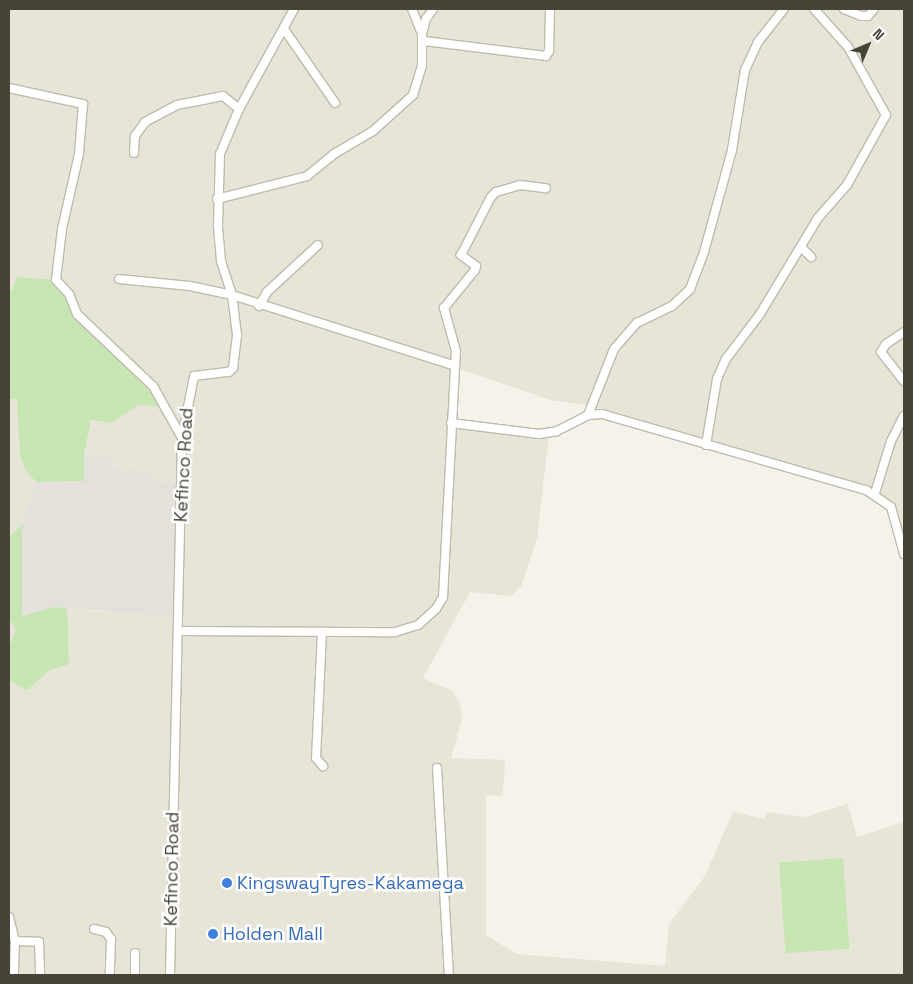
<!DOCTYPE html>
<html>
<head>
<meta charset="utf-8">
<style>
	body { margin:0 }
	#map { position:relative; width:913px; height:984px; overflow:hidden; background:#f4f2e9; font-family:"Space Grotesk",sans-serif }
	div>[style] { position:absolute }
	.residential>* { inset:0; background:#e7e5d7 }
	.industrial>* { inset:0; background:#e3e1da }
	.green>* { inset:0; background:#c7e6b3; transform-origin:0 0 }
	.roads { filter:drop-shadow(1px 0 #bfbbac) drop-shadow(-1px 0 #bfbbac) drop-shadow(0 1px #bfbbac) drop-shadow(0 -1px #bfbbac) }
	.minor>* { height:8px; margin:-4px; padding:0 4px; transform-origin:4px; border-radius:4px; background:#fff }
	.dots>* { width:14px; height:14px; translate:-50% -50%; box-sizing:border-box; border:2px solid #fff; border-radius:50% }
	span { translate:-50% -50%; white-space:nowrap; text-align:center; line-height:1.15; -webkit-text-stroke:5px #fff; paint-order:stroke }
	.street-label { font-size:18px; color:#474337 }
	.shop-label { font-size:18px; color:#366cbe }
	.left { translate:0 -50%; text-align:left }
	.frame { position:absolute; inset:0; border:10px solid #474337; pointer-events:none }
	.north { position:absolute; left:843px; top:20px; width:50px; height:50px; -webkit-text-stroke:4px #fff; paint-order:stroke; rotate:45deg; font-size:14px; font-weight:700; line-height:20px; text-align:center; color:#474337 }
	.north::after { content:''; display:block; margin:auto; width:18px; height:22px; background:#474337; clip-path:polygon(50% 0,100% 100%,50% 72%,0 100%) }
</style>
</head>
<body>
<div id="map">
	<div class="residential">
		<i style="clip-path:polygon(9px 9px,904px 9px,904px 550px,885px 500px,603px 413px,595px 406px,550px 400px,454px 367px,452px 424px,549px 435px,537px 538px,521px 586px,511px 596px,470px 592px,423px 678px,453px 691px,461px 707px,462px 720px,451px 758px,505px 760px,503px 796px,486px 795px,486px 935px,517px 954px,665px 966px,669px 924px,705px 876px,733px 812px,765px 819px,767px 812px,805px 817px,848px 804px,857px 837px,904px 822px,904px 975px,9px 975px,9px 400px,17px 399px,26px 471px,36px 482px,22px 525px,54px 607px,107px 612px,152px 481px,152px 471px,113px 469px,114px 455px,84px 455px,91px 420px,112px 423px,139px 405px,168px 408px,79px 313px,59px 280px,17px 277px,12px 290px,9px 290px)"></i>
	</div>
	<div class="industrial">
		<i style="clip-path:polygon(84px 455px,114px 455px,113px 469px,152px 471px,152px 481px,182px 483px,180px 617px,54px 607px,22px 617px,22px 525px,36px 482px,84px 481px)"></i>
	</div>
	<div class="green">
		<i style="clip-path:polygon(17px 277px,59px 280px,79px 313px,153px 384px,169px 408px,139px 405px,112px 423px,91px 420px,84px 455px,84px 481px,36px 482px,26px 471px,20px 455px,17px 399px,9px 400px,9px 290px,12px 290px)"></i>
		<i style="clip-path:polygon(22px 525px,22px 616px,54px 607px,67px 608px,69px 664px,50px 670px,27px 690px,9px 680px,9px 647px,16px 630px,9px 619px,9px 537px)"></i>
		<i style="left:843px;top:858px;width:91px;height:64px;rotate:86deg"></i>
	</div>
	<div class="roads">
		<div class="minor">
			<i style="left:412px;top:9px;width:27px;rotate:68deg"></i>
			<i style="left:844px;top:9px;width:18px;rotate:22deg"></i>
			<i style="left:861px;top:16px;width:7px"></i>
			<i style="left:868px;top:16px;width:9px;rotate:-49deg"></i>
			<i style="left:284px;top:29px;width:90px;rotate:55.4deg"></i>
			<i style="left:424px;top:41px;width:123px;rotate:7deg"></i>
			<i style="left:546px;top:56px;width:6px;rotate:-59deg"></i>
			<i style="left:549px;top:51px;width:42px;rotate:-88.6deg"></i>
			<i style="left:9px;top:88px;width:76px;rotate:12.2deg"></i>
			<i style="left:83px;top:104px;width:50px;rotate:94.6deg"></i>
			<i style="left:79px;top:154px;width:77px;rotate:102.8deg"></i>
			<i style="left:62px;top:229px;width:51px;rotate:96.7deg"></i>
			<i style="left:56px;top:280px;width:19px;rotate:47deg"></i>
			<i style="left:69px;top:294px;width:22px;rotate:68deg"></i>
			<i style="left:77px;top:314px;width:105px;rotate:43.5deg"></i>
			<i style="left:153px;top:386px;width:60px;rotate:60.9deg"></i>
			<i style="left:134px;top:153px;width:17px;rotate:-87deg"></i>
			<i style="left:135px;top:136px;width:17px;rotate:-54deg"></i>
			<i style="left:145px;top:122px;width:36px;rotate:-28deg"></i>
			<i style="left:177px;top:105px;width:47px;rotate:-11.1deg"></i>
			<i style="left:223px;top:96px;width:21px;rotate:39deg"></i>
			<i style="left:217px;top:199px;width:93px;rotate:-14.3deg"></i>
			<i style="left:307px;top:176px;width:35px;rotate:-39deg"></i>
			<i style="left:334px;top:154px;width:45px;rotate:-30.5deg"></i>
			<i style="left:373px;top:131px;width:54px;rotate:-42deg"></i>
			<i style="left:413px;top:95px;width:31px;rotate:-73deg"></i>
			<i style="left:422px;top:65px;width:31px;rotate:-90deg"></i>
			<i style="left:422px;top:34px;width:16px;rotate:-75deg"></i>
			<i style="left:426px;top:19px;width:12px;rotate:-55deg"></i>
			<i style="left:802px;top:248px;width:13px;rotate:45deg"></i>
			<i style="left:119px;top:279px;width:71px;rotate:5.6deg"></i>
			<i style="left:190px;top:286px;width:43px;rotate:12.1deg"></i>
			<i style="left:232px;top:295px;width:232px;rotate:17.6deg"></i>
			<i style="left:259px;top:306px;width:16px;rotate:-60deg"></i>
			<i style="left:267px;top:292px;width:69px;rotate:-42.7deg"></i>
			<i style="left:904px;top:332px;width:22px;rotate:146deg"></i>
			<i style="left:886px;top:344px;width:9px;rotate:122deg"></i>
			<i style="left:881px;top:352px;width:37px;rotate:52deg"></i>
			<i style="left:588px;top:415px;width:71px;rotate:-68.5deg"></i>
			<i style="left:614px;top:349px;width:35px;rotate:-49deg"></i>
			<i style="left:637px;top:323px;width:39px;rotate:-26deg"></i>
			<i style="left:672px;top:306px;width:25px;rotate:-43deg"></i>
			<i style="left:690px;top:289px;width:40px;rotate:-69deg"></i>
			<i style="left:704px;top:252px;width:106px;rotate:-74.6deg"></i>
			<i style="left:732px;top:150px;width:81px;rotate:-80.8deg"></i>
			<i style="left:745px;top:70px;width:31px;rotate:-65deg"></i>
			<i style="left:758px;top:42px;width:42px;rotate:-51.8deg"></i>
			<i style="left:451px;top:423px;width:89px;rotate:7.1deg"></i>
			<i style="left:539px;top:434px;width:18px;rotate:-9deg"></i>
			<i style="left:557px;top:431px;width:35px;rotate:-27deg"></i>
			<i style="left:588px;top:415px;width:14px;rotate:-4deg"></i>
			<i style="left:602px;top:414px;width:275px;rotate:16.1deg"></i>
			<i style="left:866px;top:490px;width:30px;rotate:34deg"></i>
			<i style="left:891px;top:507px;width:49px;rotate:74.5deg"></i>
			<i style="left:706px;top:445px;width:67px;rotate:-80.5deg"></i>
			<i style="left:717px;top:379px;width:22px;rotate:-66deg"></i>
			<i style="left:726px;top:359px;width:56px;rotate:-52.9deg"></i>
			<i style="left:760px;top:314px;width:112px;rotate:-58.9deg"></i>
			<i style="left:818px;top:218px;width:44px;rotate:-48.7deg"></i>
			<i style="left:847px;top:185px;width:80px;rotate:-60.9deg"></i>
			<i style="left:886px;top:115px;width:78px;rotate:-119.2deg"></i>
			<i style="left:848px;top:47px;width:51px;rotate:-131.8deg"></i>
			<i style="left:875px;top:493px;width:54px;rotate:-72.9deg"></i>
			<i style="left:891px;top:441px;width:28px;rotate:-63deg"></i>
			<i style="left:180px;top:631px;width:215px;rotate:0.3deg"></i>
			<i style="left:395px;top:632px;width:24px;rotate:-17deg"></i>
			<i style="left:418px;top:625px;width:24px;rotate:-42deg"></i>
			<i style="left:436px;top:609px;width:14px;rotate:-60deg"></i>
			<i style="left:443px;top:597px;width:246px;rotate:-87deg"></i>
			<i style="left:456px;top:351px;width:45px;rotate:-105.6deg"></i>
			<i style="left:444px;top:308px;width:49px;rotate:-50.8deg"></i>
			<i style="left:475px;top:270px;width:4px;rotate:-76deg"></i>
			<i style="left:476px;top:266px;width:19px;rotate:-144deg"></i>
			<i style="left:461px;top:255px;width:65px;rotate:-62.7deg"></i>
			<i style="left:491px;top:197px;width:7px;rotate:-45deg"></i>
			<i style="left:496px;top:192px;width:25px;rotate:-16deg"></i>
			<i style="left:520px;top:185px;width:26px;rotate:7deg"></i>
			<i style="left:322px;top:632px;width:126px;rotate:92.7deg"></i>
			<i style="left:316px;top:758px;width:11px;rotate:49deg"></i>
			<i style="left:437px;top:768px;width:207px;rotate:86.7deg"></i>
			<i style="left:9px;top:917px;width:25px;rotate:76deg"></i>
			<i style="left:15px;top:941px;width:34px;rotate:92deg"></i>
			<i style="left:94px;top:929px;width:12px;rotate:14deg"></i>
			<i style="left:106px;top:932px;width:9px;rotate:54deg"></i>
			<i style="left:111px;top:939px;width:36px;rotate:92deg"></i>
			<i style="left:15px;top:941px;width:24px;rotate:2deg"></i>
			<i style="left:39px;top:942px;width:33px;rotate:88deg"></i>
			<i style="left:135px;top:953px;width:22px;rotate:90deg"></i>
			<i style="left:170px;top:975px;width:537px;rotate:-88.72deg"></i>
			<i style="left:182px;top:438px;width:63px;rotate:-79deg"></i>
			<i style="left:194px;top:376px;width:35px;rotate:-7deg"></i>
			<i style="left:229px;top:372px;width:6px;rotate:-45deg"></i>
			<i style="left:233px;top:368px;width:33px;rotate:-83deg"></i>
			<i style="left:237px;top:335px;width:40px;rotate:-97.1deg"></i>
			<i style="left:232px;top:295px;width:36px;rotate:-108deg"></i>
			<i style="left:221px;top:261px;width:36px;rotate:-95deg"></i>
			<i style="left:218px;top:225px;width:71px;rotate:-88.4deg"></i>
			<i style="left:220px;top:154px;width:49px;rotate:-67.1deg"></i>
			<i style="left:239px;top:109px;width:114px;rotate:-61.2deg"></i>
		</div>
	</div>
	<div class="dots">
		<i style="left:227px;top:883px;background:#3f7fe0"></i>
		<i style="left:213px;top:934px;background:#3f7fe0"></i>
	</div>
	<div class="street-label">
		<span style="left:184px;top:465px;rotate:-87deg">Kefinco Road</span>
		<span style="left:172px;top:869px;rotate:-89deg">Kefinco Road</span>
	</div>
	<div class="shop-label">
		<span class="left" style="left:237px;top:883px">KingswayTyres-Kakamega</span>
		<span class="left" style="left:223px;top:934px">Holden Mall</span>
	</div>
	<div class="frame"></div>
	<div class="north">N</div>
</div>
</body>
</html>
